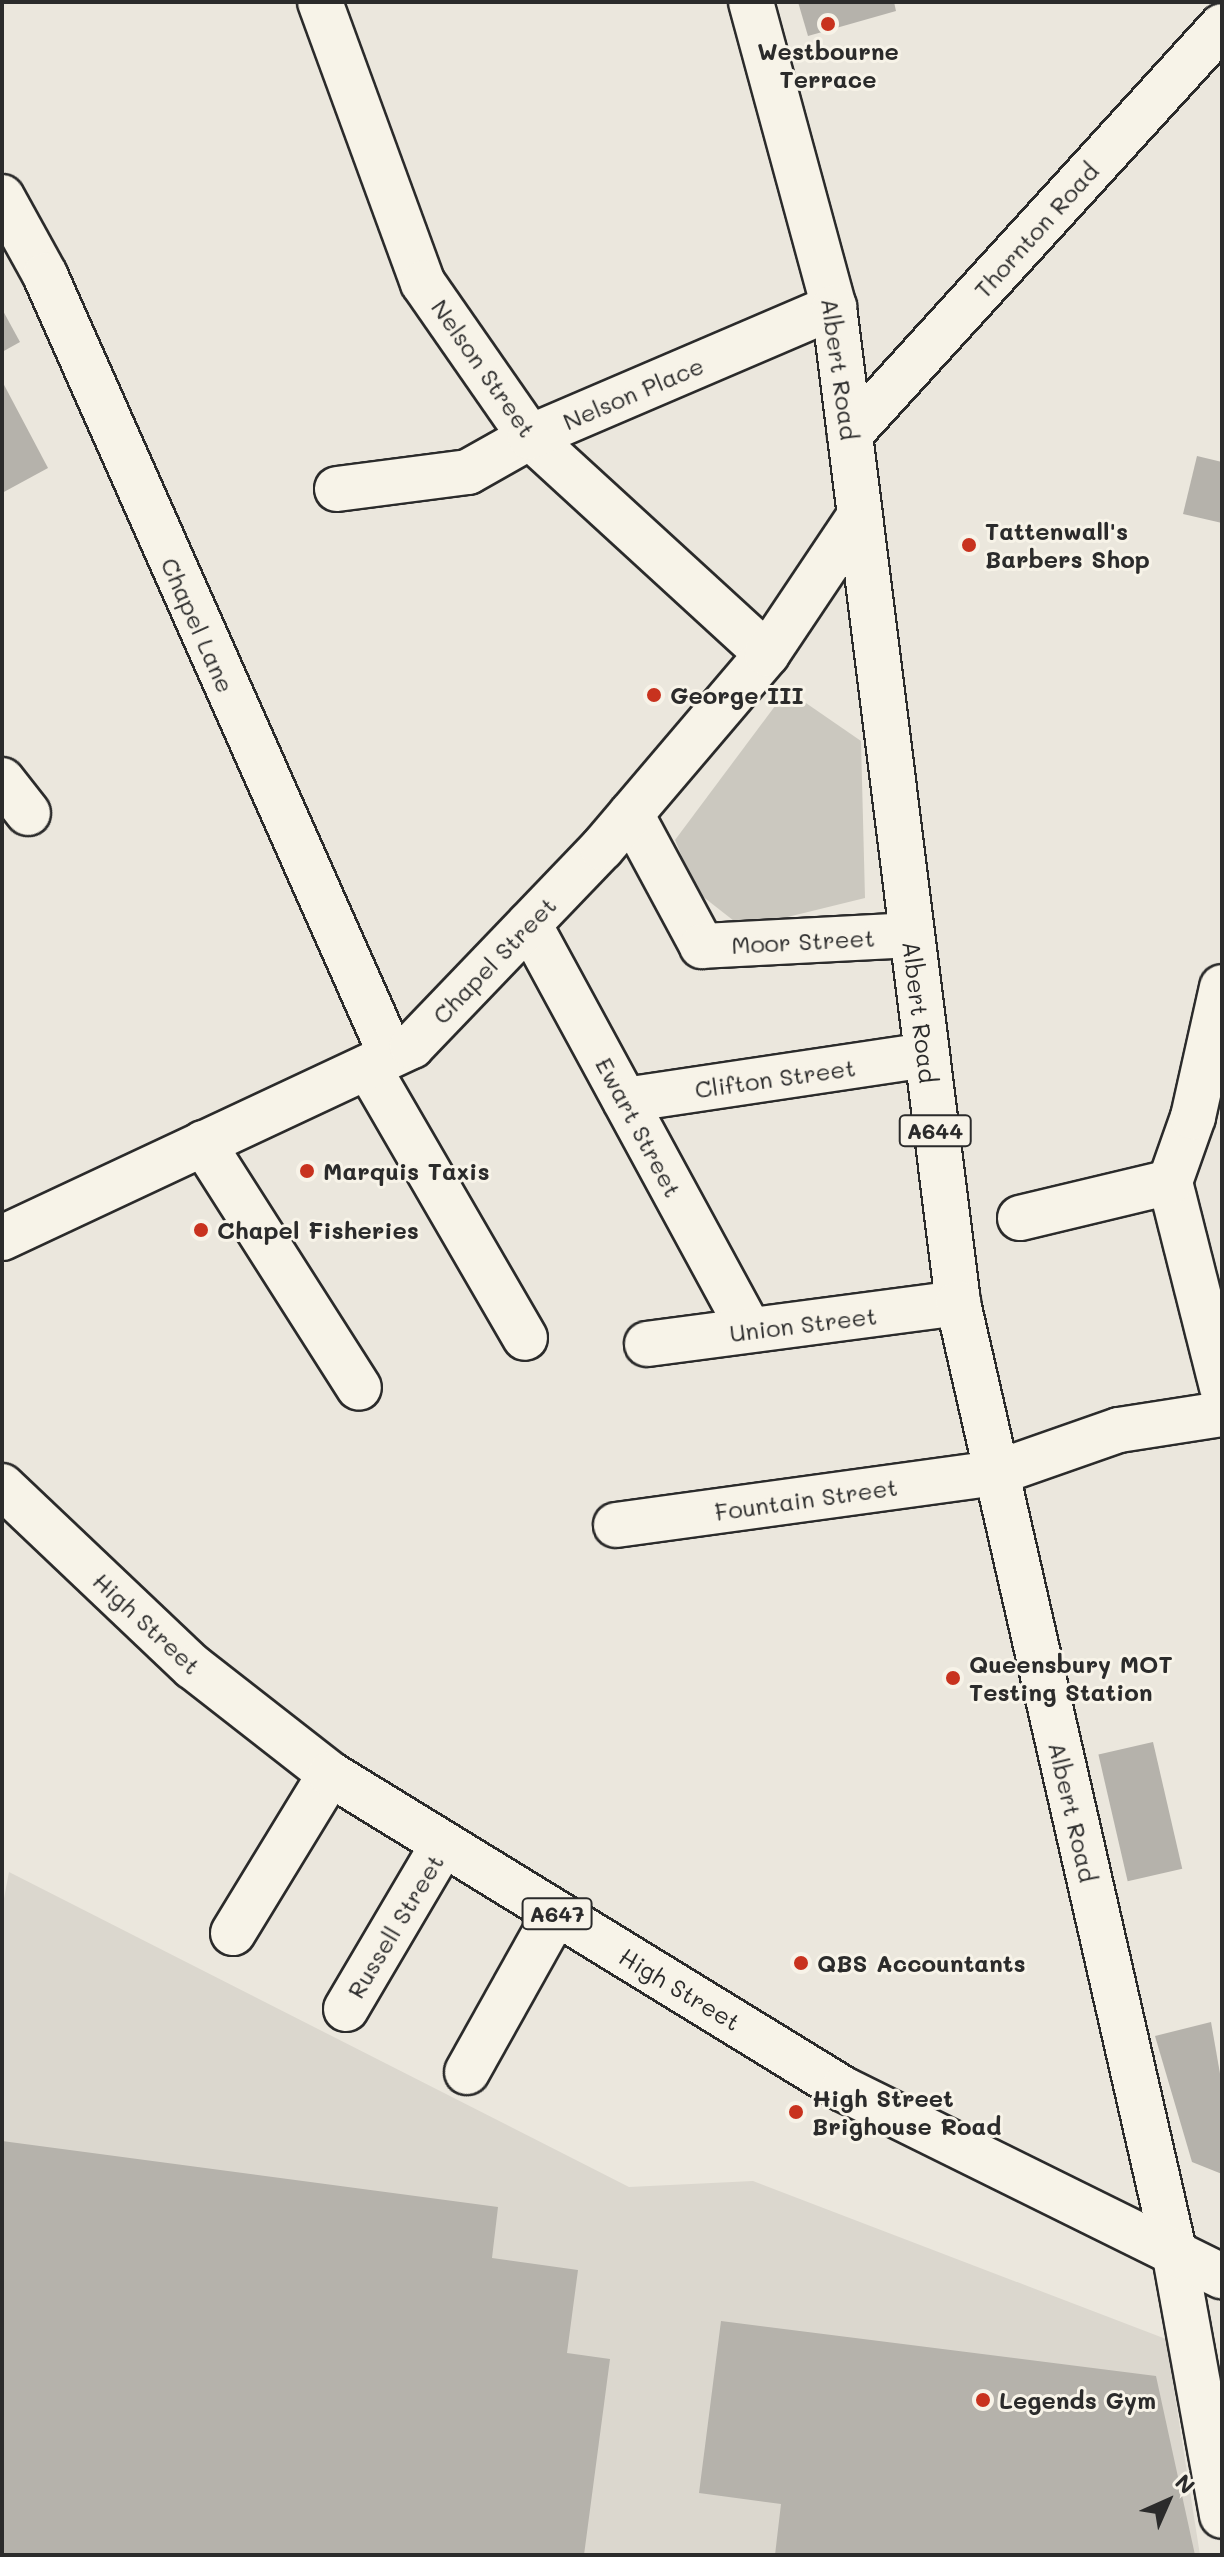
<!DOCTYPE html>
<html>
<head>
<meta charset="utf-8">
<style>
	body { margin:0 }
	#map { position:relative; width:1224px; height:2557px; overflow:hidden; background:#ebe7dd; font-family:Mali,sans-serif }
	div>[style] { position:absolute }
	.built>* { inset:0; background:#dbd7ce }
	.green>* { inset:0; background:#cbc8bf }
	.building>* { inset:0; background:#b5b2ab; transform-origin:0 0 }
	.roads { filter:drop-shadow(2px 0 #2b2b2b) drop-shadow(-2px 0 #2b2b2b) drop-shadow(0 2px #2b2b2b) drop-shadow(0 -2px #2b2b2b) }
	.minor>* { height:44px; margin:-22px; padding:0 22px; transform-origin:22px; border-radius:22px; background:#f7f3e8 }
	.major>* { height:44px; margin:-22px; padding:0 22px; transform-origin:22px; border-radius:22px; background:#f7f3e8 }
	.dots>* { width:22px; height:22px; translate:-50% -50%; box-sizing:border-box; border:4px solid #f7f3e8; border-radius:50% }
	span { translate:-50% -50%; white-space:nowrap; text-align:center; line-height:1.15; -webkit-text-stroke:6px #f7f3e8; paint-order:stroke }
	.shield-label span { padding:2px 6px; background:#f7f3e8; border:2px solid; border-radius:6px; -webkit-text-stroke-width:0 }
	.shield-label { font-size:22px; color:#2b2b2b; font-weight:700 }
	.poi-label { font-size:24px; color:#2b2b2b; font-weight:700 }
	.left { translate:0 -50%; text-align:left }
	.street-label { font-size:24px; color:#2b2b2b }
	.frame { position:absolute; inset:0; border:4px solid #2b2b2b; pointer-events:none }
	.north { position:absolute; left:1128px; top:2461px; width:80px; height:80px; -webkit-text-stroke:6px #f7f3e8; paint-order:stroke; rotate:45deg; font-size:22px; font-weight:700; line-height:32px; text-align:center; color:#2b2b2b }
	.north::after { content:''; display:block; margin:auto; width:28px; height:36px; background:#2b2b2b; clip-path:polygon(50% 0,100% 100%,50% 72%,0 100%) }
</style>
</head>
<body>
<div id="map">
	<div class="built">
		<i style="clip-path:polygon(9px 1872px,629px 2187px,753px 2181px,1166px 2339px,1200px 2555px,2px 2555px,2px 1909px)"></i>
	</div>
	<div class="green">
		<i style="clip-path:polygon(803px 701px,861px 741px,865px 898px,743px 928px,697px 892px,675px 840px,778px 702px)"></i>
	</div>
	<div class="building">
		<i style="clip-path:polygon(798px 2px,894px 2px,896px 11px,808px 36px)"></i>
		<i style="clip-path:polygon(2px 309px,20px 342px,2px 352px)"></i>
		<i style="clip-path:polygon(2px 381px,48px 468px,2px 493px)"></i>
		<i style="clip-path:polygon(1197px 456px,1222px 462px,1222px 523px,1183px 514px)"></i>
		<i style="left:1153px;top:1742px;width:130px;height:56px;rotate:77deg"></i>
		<i style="clip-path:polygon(1211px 2022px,1222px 2085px,1222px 2174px,1192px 2162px,1155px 2036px)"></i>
		<i style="clip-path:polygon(2px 2141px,498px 2207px,492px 2258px,578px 2270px,567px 2353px,610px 2359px,584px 2555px,2px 2555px)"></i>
		<i style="clip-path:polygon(721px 2321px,1156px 2376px,1195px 2555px,775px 2555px,781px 2504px,699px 2493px)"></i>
	</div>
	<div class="roads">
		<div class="minor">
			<i style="left:320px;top:2px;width:299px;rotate:69.9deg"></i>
			<i style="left:423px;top:283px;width:188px;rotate:55.2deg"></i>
			<i style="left:530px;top:437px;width:321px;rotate:42.5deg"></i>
			<i style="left:2px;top:197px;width:89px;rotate:61.1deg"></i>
			<i style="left:45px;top:275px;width:853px;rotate:66.08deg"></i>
			<i style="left:850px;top:434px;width:552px;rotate:-47.64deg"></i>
			<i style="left:337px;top:489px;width:132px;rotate:-7.4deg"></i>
			<i style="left:468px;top:472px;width:71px;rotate:-29.4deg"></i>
			<i style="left:530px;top:437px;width:331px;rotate:-23.2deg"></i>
			<i style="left:2px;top:780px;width:42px;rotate:51.8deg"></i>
			<i style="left:631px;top:814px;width:150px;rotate:61.7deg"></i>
			<i style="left:702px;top:946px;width:208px;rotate:-3deg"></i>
			<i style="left:529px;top:924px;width:462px;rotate:61.5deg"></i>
			<i style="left:368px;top:1067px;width:313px;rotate:59.9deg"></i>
			<i style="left:625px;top:1100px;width:303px;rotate:-8.5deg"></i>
			<i style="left:203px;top:1143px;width:290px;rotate:57.5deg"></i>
			<i style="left:1170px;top:1182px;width:212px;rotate:75.8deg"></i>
			<i style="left:1020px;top:1218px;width:154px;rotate:-13.5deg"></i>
			<i style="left:1170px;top:1182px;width:69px;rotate:-70.5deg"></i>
			<i style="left:1193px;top:1117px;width:133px;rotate:-77.4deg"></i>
			<i style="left:2px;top:1238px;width:453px;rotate:-25.1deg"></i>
			<i style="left:412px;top:1046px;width:274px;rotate:-46.2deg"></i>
			<i style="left:602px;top:848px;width:255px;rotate:-49.6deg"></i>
			<i style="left:767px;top:654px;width:160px;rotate:-56.2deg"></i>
			<i style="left:647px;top:1344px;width:314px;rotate:-7.5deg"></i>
			<i style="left:616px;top:1525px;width:384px;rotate:-7.8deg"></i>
			<i style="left:996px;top:1473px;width:130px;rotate:-19.3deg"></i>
			<i style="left:1119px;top:1430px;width:104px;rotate:-8.8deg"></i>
			<i style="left:233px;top:1933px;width:186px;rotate:-58.6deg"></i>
			<i style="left:346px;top:2009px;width:191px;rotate:-59.5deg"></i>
			<i style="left:467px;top:2072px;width:182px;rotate:-60.8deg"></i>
		</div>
		<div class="major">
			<i style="left:751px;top:2px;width:316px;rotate:74.8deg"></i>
			<i style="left:834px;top:307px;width:1004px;rotate:82.9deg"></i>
			<i style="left:958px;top:1303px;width:972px;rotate:77.16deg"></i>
			<i style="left:1174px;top:2251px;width:269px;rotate:79.7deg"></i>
			<i style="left:2px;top:1486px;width:263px;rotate:43.5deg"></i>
			<i style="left:193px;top:1667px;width:174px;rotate:38deg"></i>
			<i style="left:330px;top:1774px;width:602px;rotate:31.55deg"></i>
			<i style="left:843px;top:2089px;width:423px;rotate:26.3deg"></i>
		</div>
	</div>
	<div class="dots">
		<i style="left:828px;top:24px;background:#c8321e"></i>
		<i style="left:969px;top:545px;background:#c8321e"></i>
		<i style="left:654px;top:695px;background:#c8321e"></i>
		<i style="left:307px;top:1171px;background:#c8321e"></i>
		<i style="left:201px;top:1230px;background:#c8321e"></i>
		<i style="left:953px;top:1678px;background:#c8321e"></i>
		<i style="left:801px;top:1963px;background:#c8321e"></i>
		<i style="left:796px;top:2112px;background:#c8321e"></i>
		<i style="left:983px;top:2400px;background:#c8321e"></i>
	</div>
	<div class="shield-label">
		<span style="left:935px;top:1131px">A644</span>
		<span style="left:557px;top:1914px">A647</span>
	</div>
	<div class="poi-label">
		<span style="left:828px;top:65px">Westbourne<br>Terrace</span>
		<span class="left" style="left:985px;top:545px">Tattenwall's<br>Barbers Shop</span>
		<span class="left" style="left:670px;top:695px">George III</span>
		<span class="left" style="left:323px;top:1171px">Marquis Taxis</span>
		<span class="left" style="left:217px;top:1230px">Chapel Fisheries</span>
		<span class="left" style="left:969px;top:1678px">Queensbury MOT<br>Testing Station</span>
		<span class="left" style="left:817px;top:1963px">QBS Accountants</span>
		<span class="left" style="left:812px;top:2112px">High Street<br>Brighouse Road</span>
		<span class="left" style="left:999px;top:2400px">Legends Gym</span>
	</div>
	<div class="street-label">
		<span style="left:1036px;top:230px;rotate:-48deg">Thornton Road</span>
		<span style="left:484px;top:368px;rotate:55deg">Nelson Street</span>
		<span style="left:840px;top:369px;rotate:82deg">Albert Road</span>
		<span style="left:633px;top:393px;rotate:-23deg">Nelson Place</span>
		<span style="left:198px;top:625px;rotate:66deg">Chapel Lane</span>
		<span style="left:803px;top:941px;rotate:-3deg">Moor Street</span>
		<span style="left:494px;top:960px;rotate:-46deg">Chapel Street</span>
		<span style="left:920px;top:1012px;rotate:83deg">Albert Road</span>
		<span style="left:775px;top:1078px;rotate:-8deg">Clifton Street</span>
		<span style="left:639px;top:1127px;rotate:62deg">Ewart Street</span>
		<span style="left:803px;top:1324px;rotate:-7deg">Union Street</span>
		<span style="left:806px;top:1499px;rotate:-8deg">Fountain Street</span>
		<span style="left:147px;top:1623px;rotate:43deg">High Street</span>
		<span style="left:1073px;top:1812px;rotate:77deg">Albert Road</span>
		<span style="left:395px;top:1926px;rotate:-59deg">Russell Street</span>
		<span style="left:680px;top:1989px;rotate:31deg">High Street</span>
	</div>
	<div class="frame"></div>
	<div class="north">N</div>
</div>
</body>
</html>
